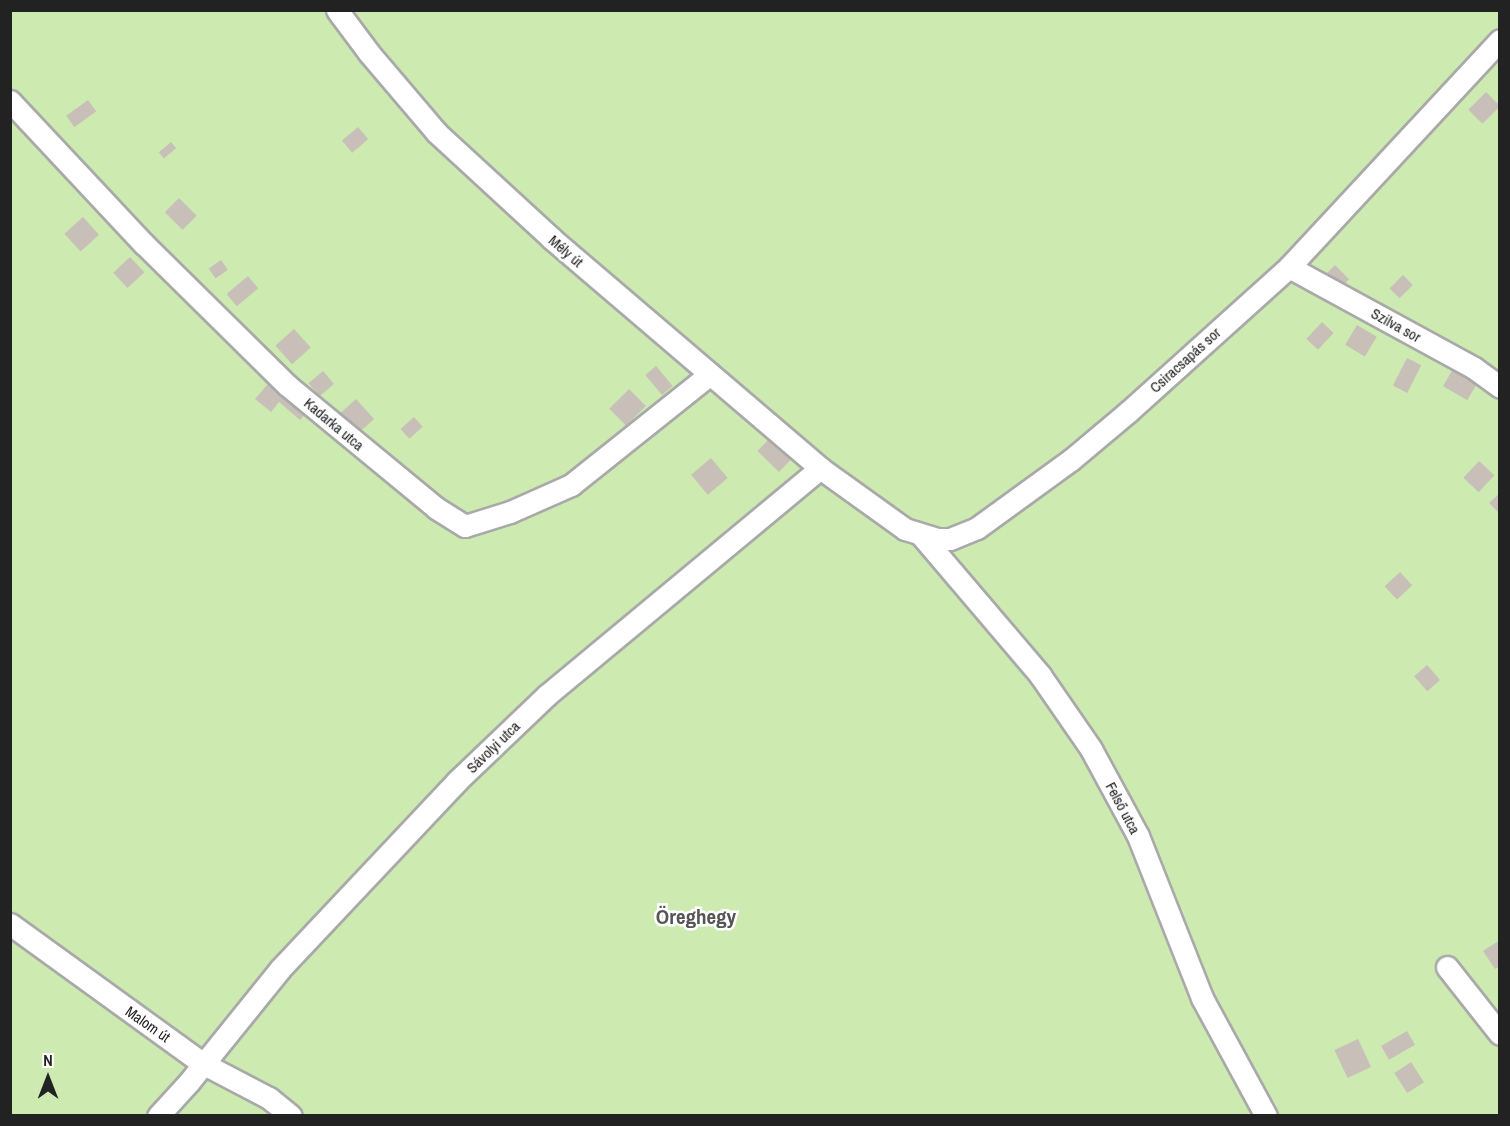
<!DOCTYPE html>
<html>
<head>
<meta charset="utf-8">
<style>
	body { margin:0 }
	#map { position:relative; width:1510px; height:1126px; overflow:hidden; background:#f2efe9; font-family:"Archivo Narrow",sans-serif }
	div>[style] { position:absolute }
	.grass>* { inset:0; background:#cdebb0; transform-origin:0 0 }
	.building>* { inset:0; background:#c7bfb8; transform-origin:0 0 }
	.roads { filter:drop-shadow(2px 0 #a9a9a9) drop-shadow(-2px 0 #a9a9a9) drop-shadow(0 2px #a9a9a9) drop-shadow(0 -2px #a9a9a9) }
	.minor>* { height:21px; margin:-10.5px; padding:0 10.5px; transform-origin:10.5px; border-radius:10.5px; background:#fff }
	span { translate:-50% -50%; white-space:nowrap; text-align:center; line-height:1.15; -webkit-text-stroke:5px #fff; paint-order:stroke }
	.street-label { font-size:15px; color:#222 }
	.district-label { font-size:21px; color:#555; font-weight:700 }
	.frame { position:absolute; inset:0; border:12px solid #222; pointer-events:none }
	.north { position:absolute; left:18px; top:1048px; width:60px; height:60px; -webkit-text-stroke:4px #fff; paint-order:stroke; rotate:0deg; font-size:16px; font-weight:700; line-height:24px; text-align:center; color:#222 }
	.north::after { content:''; display:block; margin:auto; width:21px; height:27px; background:#222; clip-path:polygon(50% 0,100% 100%,50% 72%,0 100%) }
</style>
</head>
<body>
<div id="map">
	<div class="grass">
		<i style="left:11px;top:11px;width:1488px;height:1104px"></i>
	</div>
	<div class="building">
		<i style="left:1486px;top:92px;width:20px;height:25px;rotate:45deg"></i>
		<i style="left:88px;top:100px;width:14px;height:27px;rotate:54deg"></i>
		<i style="left:358px;top:127px;width:16px;height:21px;rotate:50deg"></i>
		<i style="left:171px;top:142px;width:8px;height:16px;rotate:50deg"></i>
		<i style="left:179px;top:198px;width:25px;height:20px;rotate:45deg"></i>
		<i style="left:83px;top:217px;width:24px;height:25px;rotate:48deg"></i>
		<i style="left:130px;top:257px;width:21px;height:23px;rotate:47deg"></i>
		<i style="left:221px;top:260px;width:12px;height:15px;rotate:55deg"></i>
		<i style="left:1335px;top:265px;width:20px;height:18px;rotate:45deg"></i>
		<i style="left:1403px;top:275px;width:14px;height:19px;rotate:45deg"></i>
		<i style="left:248px;top:276px;width:16px;height:28px;rotate:50deg"></i>
		<i style="left:1322px;top:322px;width:16px;height:23px;rotate:43deg"></i>
		<i style="left:1357px;top:325px;width:23px;height:23px;rotate:31deg"></i>
		<i style="left:294px;top:329px;width:25px;height:25px;rotate:48deg"></i>
		<i style="left:1407px;top:358px;width:16px;height:31px;rotate:27deg"></i>
		<i style="left:656px;top:366px;width:26px;height:14px;rotate:50deg"></i>
		<i style="left:1453px;top:369px;width:28px;height:20px;rotate:30deg"></i>
		<i style="left:323px;top:371px;width:17px;height:19px;rotate:50deg"></i>
		<i style="clip-path:polygon(272px 379px,309px 410px,300px 420px,279px 402px,271px 412px,255px 399px)"></i>
		<i style="left:629px;top:389px;width:24px;height:28px;rotate:45deg"></i>
		<i style="left:356px;top:399px;width:27px;height:21px;rotate:48deg"></i>
		<i style="left:414px;top:417px;width:13px;height:18px;rotate:48deg"></i>
		<i style="left:772px;top:436px;width:30px;height:21px;rotate:44deg"></i>
		<i style="left:711px;top:458px;width:26px;height:26px;rotate:50deg"></i>
		<i style="left:1479px;top:461px;width:21px;height:23px;rotate:43deg"></i>
		<i style="clip-path:polygon(1500px 493px,1500px 514px,1489px 503px)"></i>
		<i style="left:1400px;top:572px;width:18px;height:21px;rotate:47deg"></i>
		<i style="left:1427px;top:665px;width:20px;height:17px;rotate:49deg"></i>
		<i style="clip-path:polygon(1500px 940px,1500px 966px,1495px 969px,1483px 951px)"></i>
		<i style="left:1407px;top:1031px;width:16px;height:30px;rotate:60deg"></i>
		<i style="left:1358px;top:1039px;width:31px;height:26px;rotate:65deg"></i>
		<i style="left:1411px;top:1062px;width:24px;height:20px;rotate:57deg"></i>
	</div>
	<div class="roads">
		<div class="minor">
			<i style="left:337px;top:10px;width:54px;rotate:53.3deg"></i>
			<i style="left:369px;top:53px;width:105px;rotate:49.6deg"></i>
			<i style="left:437px;top:133px;width:155px;rotate:42.6deg"></i>
			<i style="left:551px;top:238px;width:354px;rotate:40.5deg"></i>
			<i style="left:820px;top:468px;width:105px;rotate:35.7deg"></i>
			<i style="left:905px;top:529px;width:34px;rotate:17deg"></i>
			<i style="left:938px;top:539px;width:12px"></i>
			<i style="left:950px;top:539px;width:29px;rotate:-22deg"></i>
			<i style="left:977px;top:528px;width:117px;rotate:-36deg"></i>
			<i style="left:1072px;top:459px;width:73px;rotate:-40deg"></i>
			<i style="left:1128px;top:412px;width:217px;rotate:-42deg"></i>
			<i style="left:1289px;top:267px;width:310px;rotate:-47.1deg"></i>
			<i style="left:10px;top:101px;width:196px;rotate:46.9deg"></i>
			<i style="left:144px;top:244px;width:201px;rotate:44.6deg"></i>
			<i style="left:287px;top:385px;width:193px;rotate:39.5deg"></i>
			<i style="left:436px;top:508px;width:34px;rotate:32deg"></i>
			<i style="left:465px;top:526px;width:47px;rotate:-17.3deg"></i>
			<i style="left:510px;top:512px;width:67px;rotate:-23.9deg"></i>
			<i style="left:571px;top:485px;width:178px;rotate:-38.6deg"></i>
			<i style="left:1289px;top:267px;width:211px;rotate:28.6deg"></i>
			<i style="left:1474px;top:368px;width:32px;rotate:36deg"></i>
			<i style="left:921px;top:535px;width:184px;rotate:49.6deg"></i>
			<i style="left:1040px;top:675px;width:90px;rotate:55.4deg"></i>
			<i style="left:1091px;top:749px;width:99px;rotate:61.6deg"></i>
			<i style="left:1138px;top:836px;width:174px;rotate:68.4deg"></i>
			<i style="left:1202px;top:998px;width:134px;rotate:61.5deg"></i>
			<i style="left:10px;top:924px;width:237px;rotate:35.9deg"></i>
			<i style="left:202px;top:1063px;width:76px;rotate:27.6deg"></i>
			<i style="left:269px;top:1098px;width:28px;rotate:39deg"></i>
			<i style="left:1447px;top:967px;width:85px;rotate:51.7deg"></i>
			<i style="left:158px;top:1116px;width:46px;rotate:-47.6deg"></i>
			<i style="left:189px;top:1082px;width:146px;rotate:-51.1deg"></i>
			<i style="left:281px;top:968px;width:257px;rotate:-46.7deg"></i>
			<i style="left:457px;top:781px;width:124px;rotate:-43.7deg"></i>
			<i style="left:547px;top:695px;width:355px;rotate:-39.7deg"></i>
		</div>
	</div>
	<div class="street-label">
		<span style="left:566px;top:251px;rotate:41deg">Mély út</span>
		<span style="left:1396px;top:325px;rotate:29deg">Szilva sor</span>
		<span style="left:1185px;top:360px;rotate:-42deg">Csiracsapás sor</span>
		<span style="left:334px;top:424px;rotate:40deg">Kadarka utca</span>
		<span style="left:493px;top:747px;rotate:-44deg">Sávolyi utca</span>
		<span style="left:1123px;top:808px;rotate:62deg">Felső utca</span>
		<span style="left:148px;top:1024px;rotate:35deg">Malom út</span>
	</div>
	<div class="district-label">
		<span style="left:696px;top:917px">Öreghegy</span>
	</div>
	<div class="frame"></div>
	<div class="north">N</div>
</div>
</body>
</html>
